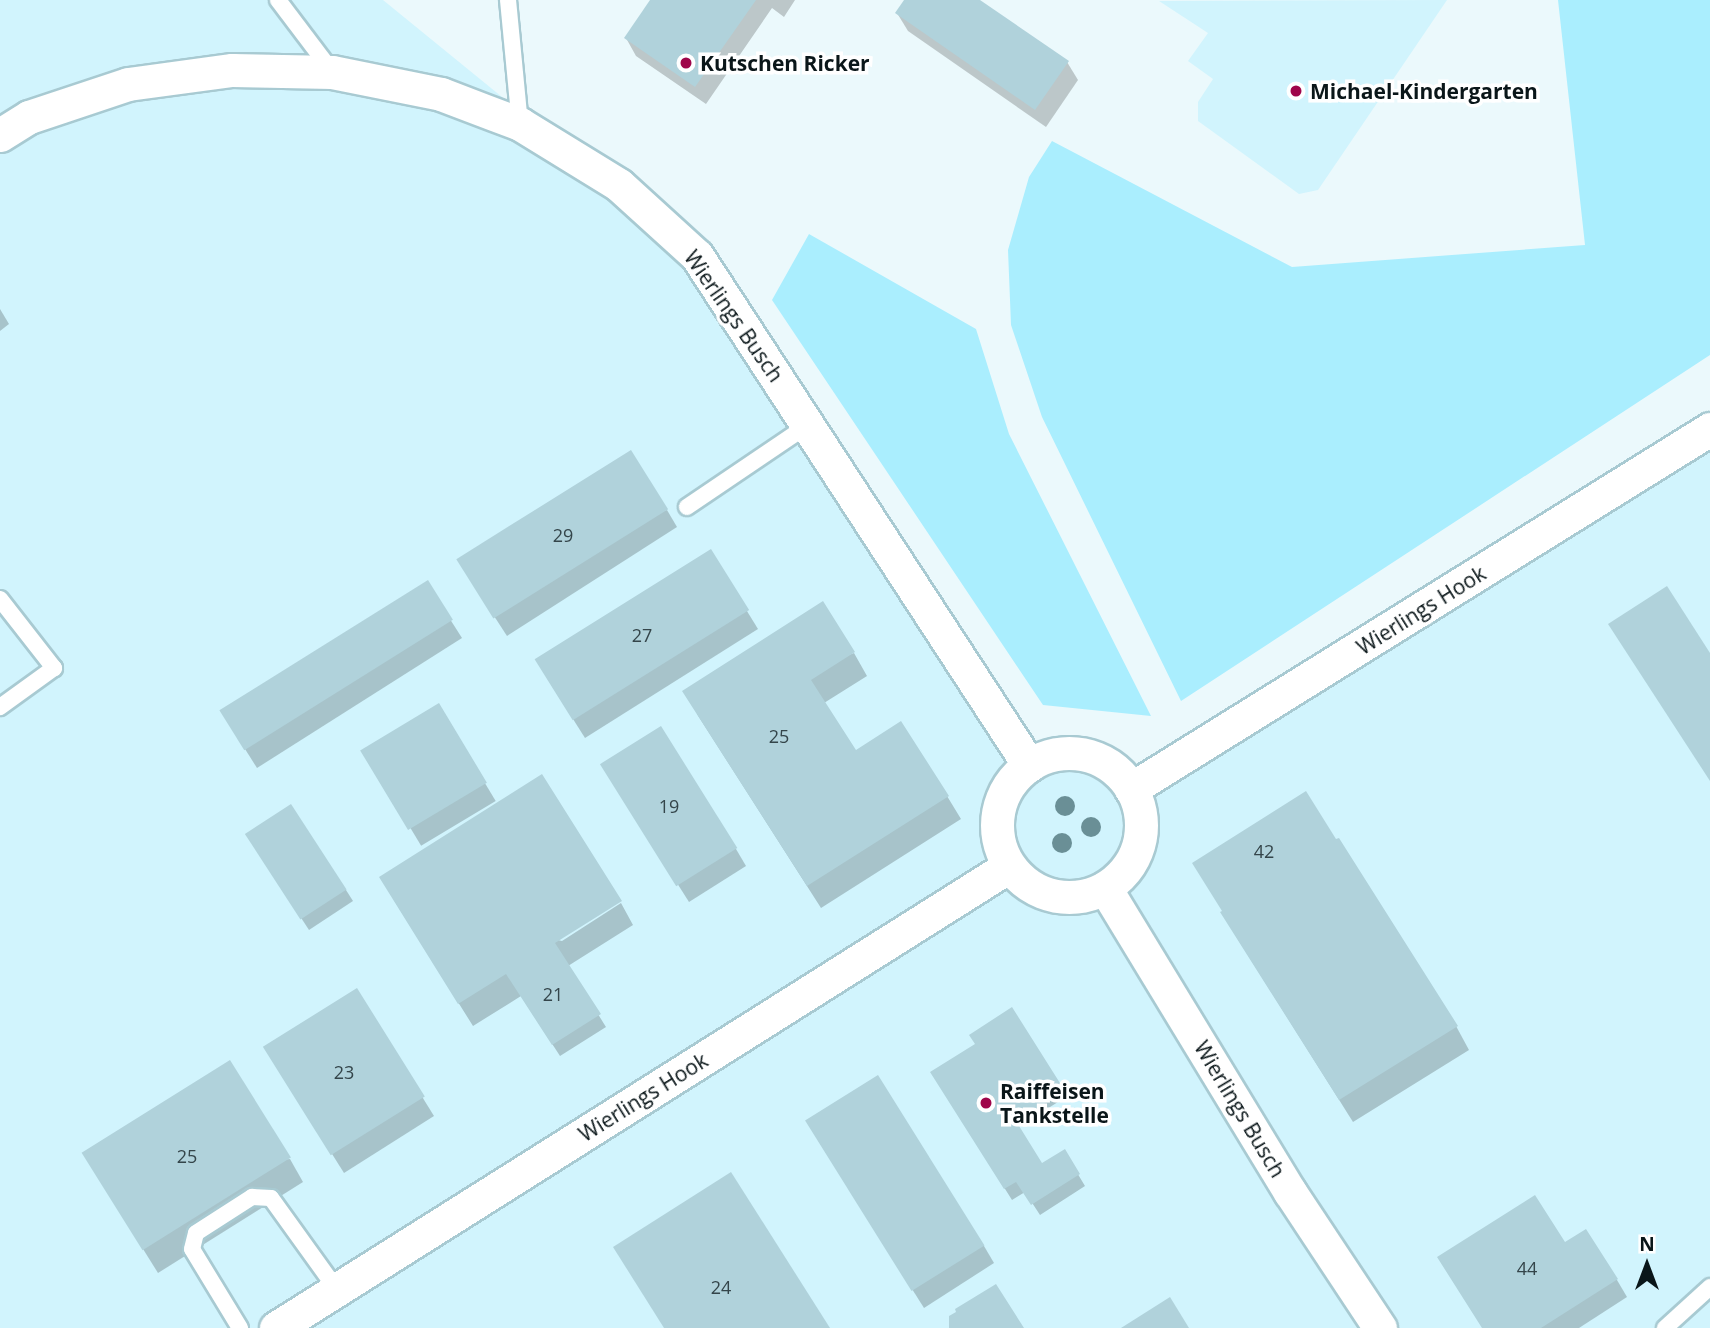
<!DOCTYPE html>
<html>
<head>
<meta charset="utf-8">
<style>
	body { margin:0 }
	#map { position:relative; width:1710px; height:1328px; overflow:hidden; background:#ebf9fc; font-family:"Open Sans",sans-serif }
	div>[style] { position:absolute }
	.built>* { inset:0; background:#d1f4fd }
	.green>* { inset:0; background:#aaeefe }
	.shadow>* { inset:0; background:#0003; transform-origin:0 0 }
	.building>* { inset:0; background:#b0d2db; transform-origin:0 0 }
	.roads { filter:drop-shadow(2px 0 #a8cad2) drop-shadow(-2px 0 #a8cad2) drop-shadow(0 2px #a8cad2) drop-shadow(0 -2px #a8cad2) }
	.lane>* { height:16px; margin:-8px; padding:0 8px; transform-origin:8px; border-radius:8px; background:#fff }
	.street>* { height:33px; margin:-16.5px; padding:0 16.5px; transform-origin:16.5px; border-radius:16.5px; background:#fff }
	.street>.ring { margin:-16.5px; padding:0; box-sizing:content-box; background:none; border:33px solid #fff; border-radius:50% }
	.trees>* { width:20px; height:20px; margin:-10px; border-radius:50%; background:#6a8f96 }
	.dots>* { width:19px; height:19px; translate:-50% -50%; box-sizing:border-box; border:4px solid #fff; border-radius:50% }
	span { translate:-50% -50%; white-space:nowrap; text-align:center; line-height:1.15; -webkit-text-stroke:7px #fff; paint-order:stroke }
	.number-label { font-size:18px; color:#34454a }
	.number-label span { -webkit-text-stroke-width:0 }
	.poi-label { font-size:21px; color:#0a1619; font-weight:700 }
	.left { translate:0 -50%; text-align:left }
	.street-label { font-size:21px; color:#0a1619 }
	.north { position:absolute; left:1612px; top:1230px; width:70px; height:70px; -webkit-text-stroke:5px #fff; paint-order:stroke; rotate:0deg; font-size:19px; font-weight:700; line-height:28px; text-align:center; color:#0a1619 }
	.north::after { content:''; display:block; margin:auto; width:24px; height:32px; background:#0a1619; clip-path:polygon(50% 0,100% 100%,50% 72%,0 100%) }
</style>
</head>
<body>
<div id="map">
	<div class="built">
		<i style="clip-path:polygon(0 0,383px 0,697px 256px,1029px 765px,1048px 756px,1070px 753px,1090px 756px,1109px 765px,1131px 789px,1710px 429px,1710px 1328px,0 1328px)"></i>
		<i style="clip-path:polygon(1447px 0,1318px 190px,1299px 194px,1198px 121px,1198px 102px,1213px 79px,1188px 61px,1208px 33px,1159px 1px)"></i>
	</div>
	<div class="green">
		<i style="clip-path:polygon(1558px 0,1710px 0,1710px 355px,1181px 701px,1042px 417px,1011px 325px,1008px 250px,1029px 177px,1052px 141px,1292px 267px,1585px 245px)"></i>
		<i style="clip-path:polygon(809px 234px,976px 329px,1009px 434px,1151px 716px,1043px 705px,772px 300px)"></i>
	</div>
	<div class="shadow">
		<i style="clip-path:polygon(652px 0,795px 0,784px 17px,772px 8px,706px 104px,636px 56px,626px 38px)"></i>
		<i style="clip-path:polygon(907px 0,977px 0,1067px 62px,1078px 80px,1046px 127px,908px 31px,897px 13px)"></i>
		<i style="clip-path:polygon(0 309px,9px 324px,0 331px)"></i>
		<i style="clip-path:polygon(667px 510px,677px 527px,507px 636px,470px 579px)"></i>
		<i style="clip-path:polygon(710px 551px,758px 629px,585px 738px,547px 678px)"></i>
		<i style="clip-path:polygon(427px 583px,462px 638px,257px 768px,233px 730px)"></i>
		<i style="clip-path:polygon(854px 653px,867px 676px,824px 703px,856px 753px,947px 796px,961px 819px,821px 908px,697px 714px)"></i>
		<i style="left:438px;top:705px;width:112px;height:87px;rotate:59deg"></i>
		<i style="clip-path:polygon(613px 782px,736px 849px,746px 866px,689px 902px)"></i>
		<i style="clip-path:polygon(254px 846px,346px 890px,353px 901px,309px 930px)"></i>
		<i style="clip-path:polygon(394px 900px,562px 941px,621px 903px,633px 925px,568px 966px,606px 1027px,560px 1056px,521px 996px,473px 1026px)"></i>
		<i style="clip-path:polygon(1236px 936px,1456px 1026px,1469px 1050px,1353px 1122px)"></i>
		<i style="clip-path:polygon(356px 990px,434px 1116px,344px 1173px,276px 1065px)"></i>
		<i style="clip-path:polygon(1012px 1009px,1066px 1097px,1018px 1127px,1042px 1165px,1064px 1151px,1085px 1186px,1040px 1215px,1025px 1192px,1012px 1200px,939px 1084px)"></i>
		<i style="clip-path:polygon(818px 1140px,984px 1246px,994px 1263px,924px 1308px)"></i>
		<i style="clip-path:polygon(290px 1159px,303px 1182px,158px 1273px,98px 1177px)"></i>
		<i style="clip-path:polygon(1564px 1245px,1617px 1280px,1627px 1297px,1579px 1328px,1483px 1328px)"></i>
	</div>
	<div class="building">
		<i style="clip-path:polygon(650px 0,756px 0,695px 87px,624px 38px)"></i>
		<i style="clip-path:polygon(904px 0,980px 0,1069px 61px,1035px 110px,895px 13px)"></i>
		<i style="left:631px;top:450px;width:70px;height:206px;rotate:58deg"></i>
		<i style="left:711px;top:549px;width:72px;height:208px;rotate:58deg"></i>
		<i style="left:428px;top:580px;width:47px;height:246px;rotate:58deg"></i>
		<i style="clip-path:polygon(1667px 586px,1710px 653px,1710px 781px,1608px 624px)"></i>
		<i style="clip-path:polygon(823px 601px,855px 652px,811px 680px,856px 750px,901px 721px,949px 796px,807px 886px,682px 691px)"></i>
		<i style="left:439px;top:703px;width:93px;height:92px;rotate:59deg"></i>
		<i style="left:661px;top:726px;width:144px;height:72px;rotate:58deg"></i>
		<i style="clip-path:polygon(542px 774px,622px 901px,555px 943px,601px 1014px,552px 1045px,506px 974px,458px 1004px,379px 877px)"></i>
		<i style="clip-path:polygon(1306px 791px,1336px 839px,1339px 838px,1458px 1026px,1339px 1100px,1220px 912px,1222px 911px,1192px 863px)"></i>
		<i style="left:291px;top:804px;width:102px;height:55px;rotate:57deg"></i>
		<i style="left:357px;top:988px;width:128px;height:111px;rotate:58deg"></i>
		<i style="clip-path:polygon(1012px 1007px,1065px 1091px,1016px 1121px,1042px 1163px,1065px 1149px,1080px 1174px,1031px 1205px,1016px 1182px,1004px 1189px,930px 1072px,975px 1044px,969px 1035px)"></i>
		<i style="left:230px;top:1060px;width:115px;height:175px;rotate:58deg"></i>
		<i style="left:878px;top:1075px;width:201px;height:86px;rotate:58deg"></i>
		<i style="clip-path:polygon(731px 1172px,830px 1328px,664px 1328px,613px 1247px)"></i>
		<i style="clip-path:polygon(1535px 1195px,1565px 1242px,1586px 1229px,1618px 1279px,1541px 1328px,1482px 1328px,1437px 1257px)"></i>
		<i style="clip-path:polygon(996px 1284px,1024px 1328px,949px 1328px,949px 1316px,956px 1312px,955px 1309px)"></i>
		<i style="clip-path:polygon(1170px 1297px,1189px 1328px,1121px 1328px)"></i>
	</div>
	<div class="roads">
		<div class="lane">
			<i style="left:278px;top:0;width:88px;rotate:52.9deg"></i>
			<i style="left:508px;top:0;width:125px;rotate:84.5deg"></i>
			<i style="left:687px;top:507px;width:146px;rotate:-34.1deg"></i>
			<i style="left:0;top:599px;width:88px;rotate:52deg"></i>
			<i style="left:54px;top:668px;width:67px;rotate:144.2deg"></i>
			<i style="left:240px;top:1328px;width:92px;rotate:-121.3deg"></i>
			<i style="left:192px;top:1249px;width:16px;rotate:-76deg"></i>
			<i style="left:196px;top:1233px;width:67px;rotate:-32.7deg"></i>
			<i style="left:252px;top:1197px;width:19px;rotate:3deg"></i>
			<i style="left:271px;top:1198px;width:113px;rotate:54.3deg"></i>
			<i style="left:1665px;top:1328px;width:61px;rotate:-42.3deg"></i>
		</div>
		<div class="street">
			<i style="left:0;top:135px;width:34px;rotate:-32deg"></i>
			<i style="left:29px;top:117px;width:104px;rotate:-18.4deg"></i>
			<i style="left:128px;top:84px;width:105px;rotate:-7.7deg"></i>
			<i style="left:232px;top:70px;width:100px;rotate:1.1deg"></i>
			<i style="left:332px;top:72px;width:111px;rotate:11.4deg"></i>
			<i style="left:441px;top:94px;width:85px;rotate:20.8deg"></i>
			<i style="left:520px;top:124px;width:116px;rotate:31.6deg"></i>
			<i style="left:619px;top:185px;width:105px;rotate:42.3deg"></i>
			<i style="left:697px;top:256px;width:608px;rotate:56.89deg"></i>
			<i class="ring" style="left:997px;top:753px;width:111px;height:111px"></i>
			<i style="left:1131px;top:789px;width:682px;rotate:-31.87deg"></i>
			<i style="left:1105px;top:888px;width:356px;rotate:58.7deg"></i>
			<i style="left:1290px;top:1192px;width:163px;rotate:56.5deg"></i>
			<i style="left:276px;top:1328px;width:866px;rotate:-32.22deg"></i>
		</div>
	</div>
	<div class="trees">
		<i style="left:1065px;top:806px"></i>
		<i style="left:1091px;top:827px"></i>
		<i style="left:1062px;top:843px"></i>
	</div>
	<div class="dots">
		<i style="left:686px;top:63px;background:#9f054a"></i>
		<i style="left:1296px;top:91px;background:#9f054a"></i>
		<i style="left:986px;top:1103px;background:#9f054a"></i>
	</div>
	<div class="number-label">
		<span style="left:563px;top:535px">29</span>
		<span style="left:642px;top:635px">27</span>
		<span style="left:779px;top:736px">25</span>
		<span style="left:669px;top:806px">19</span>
		<span style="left:1264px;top:851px">42</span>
		<span style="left:553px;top:994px">21</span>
		<span style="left:344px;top:1072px">23</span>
		<span style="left:187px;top:1156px">25</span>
		<span style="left:1527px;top:1268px">44</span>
		<span style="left:721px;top:1287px">24</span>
	</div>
	<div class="poi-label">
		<span class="left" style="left:700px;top:63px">Kutschen Ricker</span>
		<span class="left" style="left:1310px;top:91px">Michael-Kindergarten</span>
		<span class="left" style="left:1000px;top:1103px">Raiffeisen<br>Tankstelle</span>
	</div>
	<div class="street-label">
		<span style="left:734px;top:316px;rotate:55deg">Wierlings Busch</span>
		<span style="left:1421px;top:610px;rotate:-32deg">Wierlings Hook</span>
		<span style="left:643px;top:1097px;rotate:-32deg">Wierlings Hook</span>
		<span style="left:1240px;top:1109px;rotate:59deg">Wierlings Busch</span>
	</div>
	<div class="north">N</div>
</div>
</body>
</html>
